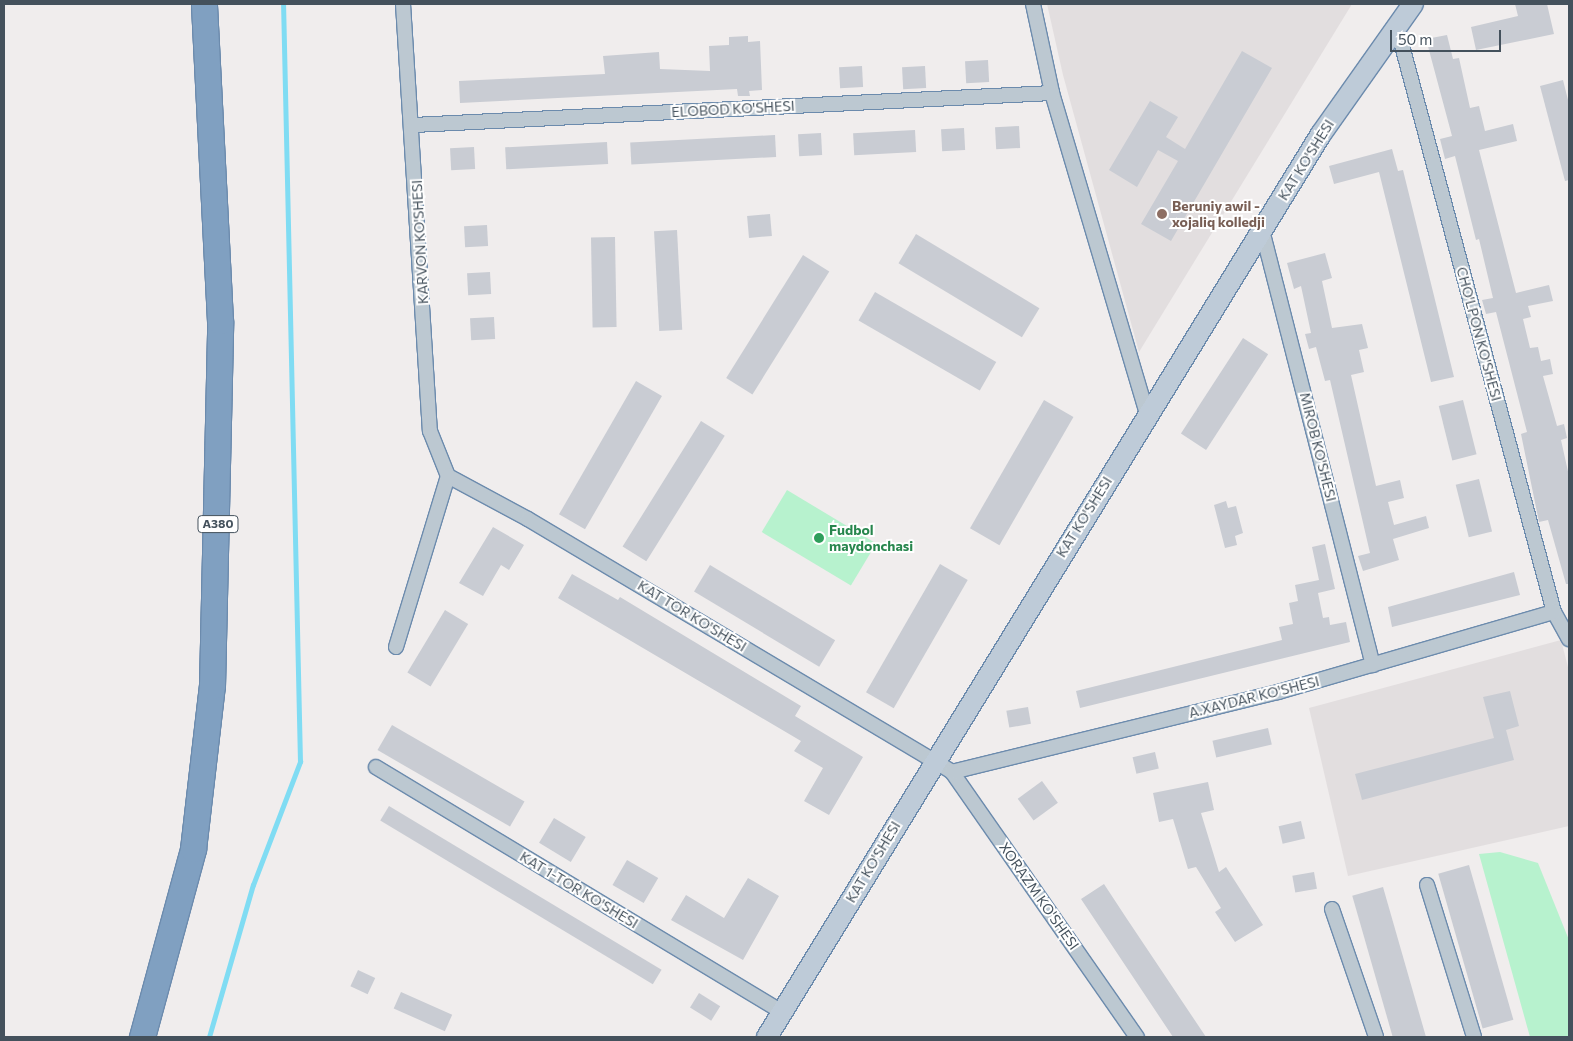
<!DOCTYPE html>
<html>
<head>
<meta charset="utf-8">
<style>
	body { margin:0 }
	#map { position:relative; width:1573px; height:1041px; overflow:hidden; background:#f0eded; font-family:Commissioner,sans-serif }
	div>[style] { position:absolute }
	.education>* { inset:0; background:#e2dedf }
	.green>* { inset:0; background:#b7f2ce; transform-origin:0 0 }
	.stream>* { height:4.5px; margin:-2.25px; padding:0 2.25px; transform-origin:2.25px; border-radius:2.25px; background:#80dcf3 }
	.building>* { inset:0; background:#c9ccd3; transform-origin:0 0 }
	.roads { filter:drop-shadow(1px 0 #6c8bad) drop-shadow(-1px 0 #6c8bad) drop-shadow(0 1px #6c8bad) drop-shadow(0 -1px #6c8bad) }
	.street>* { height:14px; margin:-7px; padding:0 7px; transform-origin:7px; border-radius:7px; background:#bcc8d1 }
	.secondary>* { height:20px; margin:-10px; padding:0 10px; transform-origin:10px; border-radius:10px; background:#becbd8 }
	.highway>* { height:25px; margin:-12.5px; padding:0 12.5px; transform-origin:12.5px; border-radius:12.5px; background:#80a0c1 }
	.dots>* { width:14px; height:14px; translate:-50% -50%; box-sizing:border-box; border:2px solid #fff; border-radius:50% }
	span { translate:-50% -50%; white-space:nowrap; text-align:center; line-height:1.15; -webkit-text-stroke:4px #fff; paint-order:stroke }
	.shield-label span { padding:1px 4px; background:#fff; border:1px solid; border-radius:4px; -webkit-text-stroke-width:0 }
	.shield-label { font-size:12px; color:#44515c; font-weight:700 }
	.street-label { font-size:14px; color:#44515c }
	.education-label { font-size:14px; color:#785e54; font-weight:700 }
	.left { translate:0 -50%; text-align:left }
	.leisure-label { font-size:14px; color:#27864d; font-weight:700 }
	.frame { position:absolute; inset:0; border:5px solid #44515c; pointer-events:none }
	.scale { position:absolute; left:1390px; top:30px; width:111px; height:22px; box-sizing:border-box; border:2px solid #44515c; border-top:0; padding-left:6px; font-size:15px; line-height:18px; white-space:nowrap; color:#44515c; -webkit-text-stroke:4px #fff; paint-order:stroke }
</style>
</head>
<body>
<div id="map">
	<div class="education">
		<i style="clip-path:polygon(1047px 4px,1352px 4px,1139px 352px,1063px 75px)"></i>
		<i style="clip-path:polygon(1561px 640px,1569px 671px,1569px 826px,1348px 876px,1309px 708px)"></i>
	</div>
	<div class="green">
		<i style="left:787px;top:490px;width:104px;height:49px;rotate:31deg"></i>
		<i style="clip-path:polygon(1500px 852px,1538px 863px,1569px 940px,1569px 1037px,1530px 1037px,1479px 854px)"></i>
	</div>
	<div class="stream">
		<i style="left:209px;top:1037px;width:158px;rotate:-73.9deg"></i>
		<i style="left:253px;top:885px;width:132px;rotate:-69.1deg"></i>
		<i style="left:300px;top:762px;width:758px;rotate:-91.28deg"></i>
	</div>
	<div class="building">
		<i style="clip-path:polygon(1515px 4px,1547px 4px,1554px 34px,1476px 50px,1471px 27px,1518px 16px)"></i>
		<i style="clip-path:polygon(1447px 35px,1453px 59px,1459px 58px,1470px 108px,1479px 106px,1485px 131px,1513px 124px,1517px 141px,1479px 150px,1516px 293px,1549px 285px,1553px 301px,1528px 306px,1531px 317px,1523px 319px,1530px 348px,1538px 347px,1541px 361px,1550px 359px,1553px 374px,1543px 376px,1557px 426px,1564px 424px,1567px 438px,1561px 440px,1569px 476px,1569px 584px,1566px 584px,1548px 520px,1539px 522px,1521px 434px,1527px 432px,1496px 312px,1486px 314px,1482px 300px,1493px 298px,1479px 239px,1476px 240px,1455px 156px,1445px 159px,1440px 139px,1452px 136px,1426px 39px)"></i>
		<i style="clip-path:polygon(748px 36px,748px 42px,760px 41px,762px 90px,749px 91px,750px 96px,738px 96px,737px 89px,460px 103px,459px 81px,605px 74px,603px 56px,659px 52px,660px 69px,710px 71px,709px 46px,729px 45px,729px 37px)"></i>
		<i style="clip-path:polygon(1242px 51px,1272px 68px,1171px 241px,1141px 224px,1178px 161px,1158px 150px,1137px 187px,1109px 170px,1150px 101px,1178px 117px,1166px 137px,1185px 149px)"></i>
		<i style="left:988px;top:60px;width:22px;height:23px;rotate:87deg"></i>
		<i style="left:862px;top:66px;width:21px;height:23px;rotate:87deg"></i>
		<i style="left:925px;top:66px;width:22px;height:23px;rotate:87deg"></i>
		<i style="clip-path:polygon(1563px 80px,1569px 104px,1569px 180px,1565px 181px,1540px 86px)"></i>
		<i style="left:1019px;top:126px;width:22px;height:24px;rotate:87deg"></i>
		<i style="left:964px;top:128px;width:22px;height:23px;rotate:87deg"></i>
		<i style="left:915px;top:130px;width:22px;height:62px;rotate:87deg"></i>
		<i style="left:821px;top:133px;width:22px;height:23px;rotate:87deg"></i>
		<i style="left:775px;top:135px;width:22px;height:145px;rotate:87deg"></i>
		<i style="left:607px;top:142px;width:22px;height:102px;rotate:87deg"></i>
		<i style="left:474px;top:147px;width:22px;height:24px;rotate:87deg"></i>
		<i style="clip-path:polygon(1392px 149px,1398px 171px,1403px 170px,1454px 377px,1431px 382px,1379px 172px,1334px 184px,1329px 166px)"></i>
		<i style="left:770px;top:214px;width:22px;height:23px;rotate:85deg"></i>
		<i style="left:487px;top:225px;width:21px;height:23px;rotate:87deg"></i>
		<i style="left:677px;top:230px;width:100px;height:23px;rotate:87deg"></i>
		<i style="left:916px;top:234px;width:144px;height:34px;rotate:31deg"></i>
		<i style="left:615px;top:237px;width:90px;height:24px;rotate:89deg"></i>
		<i style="clip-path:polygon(1325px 253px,1332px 278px,1322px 281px,1332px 328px,1362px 324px,1368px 348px,1359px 350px,1364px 372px,1351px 375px,1376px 486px,1400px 480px,1404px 498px,1388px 502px,1394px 525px,1426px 516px,1429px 528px,1393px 539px,1399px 560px,1363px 571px,1358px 556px,1370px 553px,1330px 380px,1325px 381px,1316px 347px,1309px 349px,1305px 334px,1311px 333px,1301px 286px,1294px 289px,1287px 263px)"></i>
		<i style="left:803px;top:255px;width:31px;height:145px;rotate:32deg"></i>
		<i style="left:490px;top:272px;width:22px;height:23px;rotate:87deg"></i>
		<i style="left:875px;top:292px;width:140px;height:33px;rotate:30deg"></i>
		<i style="left:494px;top:317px;width:22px;height:24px;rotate:87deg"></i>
		<i style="left:1243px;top:338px;width:30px;height:114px;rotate:33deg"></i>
		<i style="left:636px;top:381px;width:30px;height:154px;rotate:30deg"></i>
		<i style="left:1044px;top:400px;width:34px;height:148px;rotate:30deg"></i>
		<i style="left:1463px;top:400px;width:56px;height:25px;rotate:76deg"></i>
		<i style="left:701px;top:421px;width:28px;height:148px;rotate:32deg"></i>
		<i style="left:1479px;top:479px;width:54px;height:24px;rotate:76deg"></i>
		<i style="clip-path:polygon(1226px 501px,1228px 508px,1236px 506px,1243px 533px,1235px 536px,1237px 545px,1225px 548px,1214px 505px)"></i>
		<i style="clip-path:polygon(493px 527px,524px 545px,509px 570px,501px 565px,483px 596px,459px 583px)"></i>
		<i style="clip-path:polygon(1325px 544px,1335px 589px,1318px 593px,1323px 618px,1329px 617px,1330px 625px,1346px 622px,1350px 642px,1080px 708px,1076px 691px,1282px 640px,1279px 627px,1293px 624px,1289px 603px,1298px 601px,1295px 585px,1319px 580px,1312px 547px)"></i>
		<i style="left:940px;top:564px;width:32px;height:148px;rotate:30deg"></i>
		<i style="left:710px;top:565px;width:146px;height:31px;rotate:31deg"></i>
		<i style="clip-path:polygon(1514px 572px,1520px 595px,1392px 627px,1388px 607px)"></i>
		<i style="clip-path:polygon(572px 574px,618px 600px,620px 597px,801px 706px,795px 716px,863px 757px,829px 815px,804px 801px,823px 768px,794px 751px,801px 741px,558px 598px)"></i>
		<i style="left:445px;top:610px;width:27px;height:73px;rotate:31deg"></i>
		<i style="clip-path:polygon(1510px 691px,1519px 726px,1506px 730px,1514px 760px,1362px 800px,1355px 774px,1494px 738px,1483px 697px)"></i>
		<i style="left:1028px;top:707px;width:17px;height:22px;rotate:80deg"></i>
		<i style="left:392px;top:725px;width:153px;height:29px;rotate:30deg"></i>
		<i style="left:1268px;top:728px;width:17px;height:57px;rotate:77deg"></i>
		<i style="left:1155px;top:752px;width:17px;height:23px;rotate:77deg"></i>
		<i style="left:1042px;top:781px;width:27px;height:30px;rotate:54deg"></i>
		<i style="clip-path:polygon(1208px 782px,1214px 810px,1201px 813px,1219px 872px,1226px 867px,1263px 925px,1235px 942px,1215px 912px,1221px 908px,1196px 867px,1188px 869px,1173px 819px,1159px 822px,1153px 793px)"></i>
		<i style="left:389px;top:806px;width:318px;height:17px;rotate:31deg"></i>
		<i style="left:554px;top:818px;width:37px;height:29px;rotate:31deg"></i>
		<i style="left:1301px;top:821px;width:18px;height:23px;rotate:77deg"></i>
		<i style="left:627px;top:860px;width:36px;height:29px;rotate:30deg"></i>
		<i style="left:1469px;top:865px;width:161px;height:32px;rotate:74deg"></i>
		<i style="left:1314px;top:872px;width:17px;height:22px;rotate:80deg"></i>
		<i style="clip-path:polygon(748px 878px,779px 896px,743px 960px,671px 920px,686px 895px,724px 918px)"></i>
		<i style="clip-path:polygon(1104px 884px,1127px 919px,1206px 1037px,1173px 1037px,1081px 899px)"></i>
		<i style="left:1383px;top:887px;width:156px;height:32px;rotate:74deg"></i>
		<i style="left:358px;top:970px;width:19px;height:18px;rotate:25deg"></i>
		<i style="left:401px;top:992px;width:56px;height:18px;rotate:24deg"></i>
		<i style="left:699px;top:993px;width:25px;height:17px;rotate:32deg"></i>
	</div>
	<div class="roads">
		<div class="street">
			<i style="left:403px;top:4px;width:428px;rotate:86.4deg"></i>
			<i style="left:430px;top:431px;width:48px;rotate:68.2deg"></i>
			<i style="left:448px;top:476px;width:91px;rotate:28.3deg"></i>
			<i style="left:528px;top:519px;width:494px;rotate:30.8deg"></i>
			<i style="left:952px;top:772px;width:323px;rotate:55.1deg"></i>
			<i style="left:1033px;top:4px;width:91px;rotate:77.9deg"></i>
			<i style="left:1052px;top:93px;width:335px;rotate:73.5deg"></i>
			<i style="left:1397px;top:27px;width:606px;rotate:74.98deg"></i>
			<i style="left:1554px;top:612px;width:31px;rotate:61deg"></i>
			<i style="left:414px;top:125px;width:639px;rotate:-2.87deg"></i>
			<i style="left:1262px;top:230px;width:449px;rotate:75.7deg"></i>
			<i style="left:396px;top:647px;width:179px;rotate:-73.1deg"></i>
			<i style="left:376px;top:767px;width:474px;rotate:31.1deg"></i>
			<i style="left:952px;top:772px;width:336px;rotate:-13.8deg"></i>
			<i style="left:1278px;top:692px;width:287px;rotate:-16.2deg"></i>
			<i style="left:1427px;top:885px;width:159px;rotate:72.8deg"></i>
			<i style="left:1332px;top:909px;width:135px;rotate:71deg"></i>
		</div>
		<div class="secondary">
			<i style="left:767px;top:1037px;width:1059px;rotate:-58.47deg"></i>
			<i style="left:1321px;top:134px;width:159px;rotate:-54.7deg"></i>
		</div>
		<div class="highway">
			<i style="left:142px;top:1037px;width:195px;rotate:-74.8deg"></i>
			<i style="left:193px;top:849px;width:164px;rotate:-83.4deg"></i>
			<i style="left:212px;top:686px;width:365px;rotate:-88.7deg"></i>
			<i style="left:220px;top:321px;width:317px;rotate:-92.9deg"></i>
		</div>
	</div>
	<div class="dots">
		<i style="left:1162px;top:214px;background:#8d6e63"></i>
		<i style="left:819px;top:538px;background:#2e9e5b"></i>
	</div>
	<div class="shield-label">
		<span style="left:218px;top:524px">A380</span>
	</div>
	<div class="street-label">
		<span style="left:733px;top:109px;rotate:-3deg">ELOBOD KO'SHESI</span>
		<span style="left:1306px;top:160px;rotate:-58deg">KAT KO'SHESI</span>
		<span style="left:420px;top:242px;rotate:-93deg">KARVON KO'SHESI</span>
		<span style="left:1479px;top:334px;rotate:75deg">CHO'LPON KO'SHESI</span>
		<span style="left:1318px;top:447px;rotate:76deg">MIROB KO'SHESI</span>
		<span style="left:1084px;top:517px;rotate:-58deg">KAT KO'SHESI</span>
		<span style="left:692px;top:616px;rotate:31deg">KAT TOR KO'SHESI</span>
		<span style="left:1254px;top:697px;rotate:-14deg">A.XAYDAR KO'SHESI</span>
		<span style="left:873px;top:862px;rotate:-59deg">KAT KO'SHESI</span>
		<span style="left:579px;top:890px;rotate:31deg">KAT 1-TOR KO'SHESI</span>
		<span style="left:1039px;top:896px;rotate:55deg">XORAZM KO'SHESI</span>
	</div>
	<div class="education-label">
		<span class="left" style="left:1172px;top:214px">Beruniy awil -<br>xojaliq kolledji</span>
	</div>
	<div class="leisure-label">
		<span class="left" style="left:829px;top:538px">Fudbol<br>maydonchasi</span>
	</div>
	<div class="frame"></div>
	<div class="scale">50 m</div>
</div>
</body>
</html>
